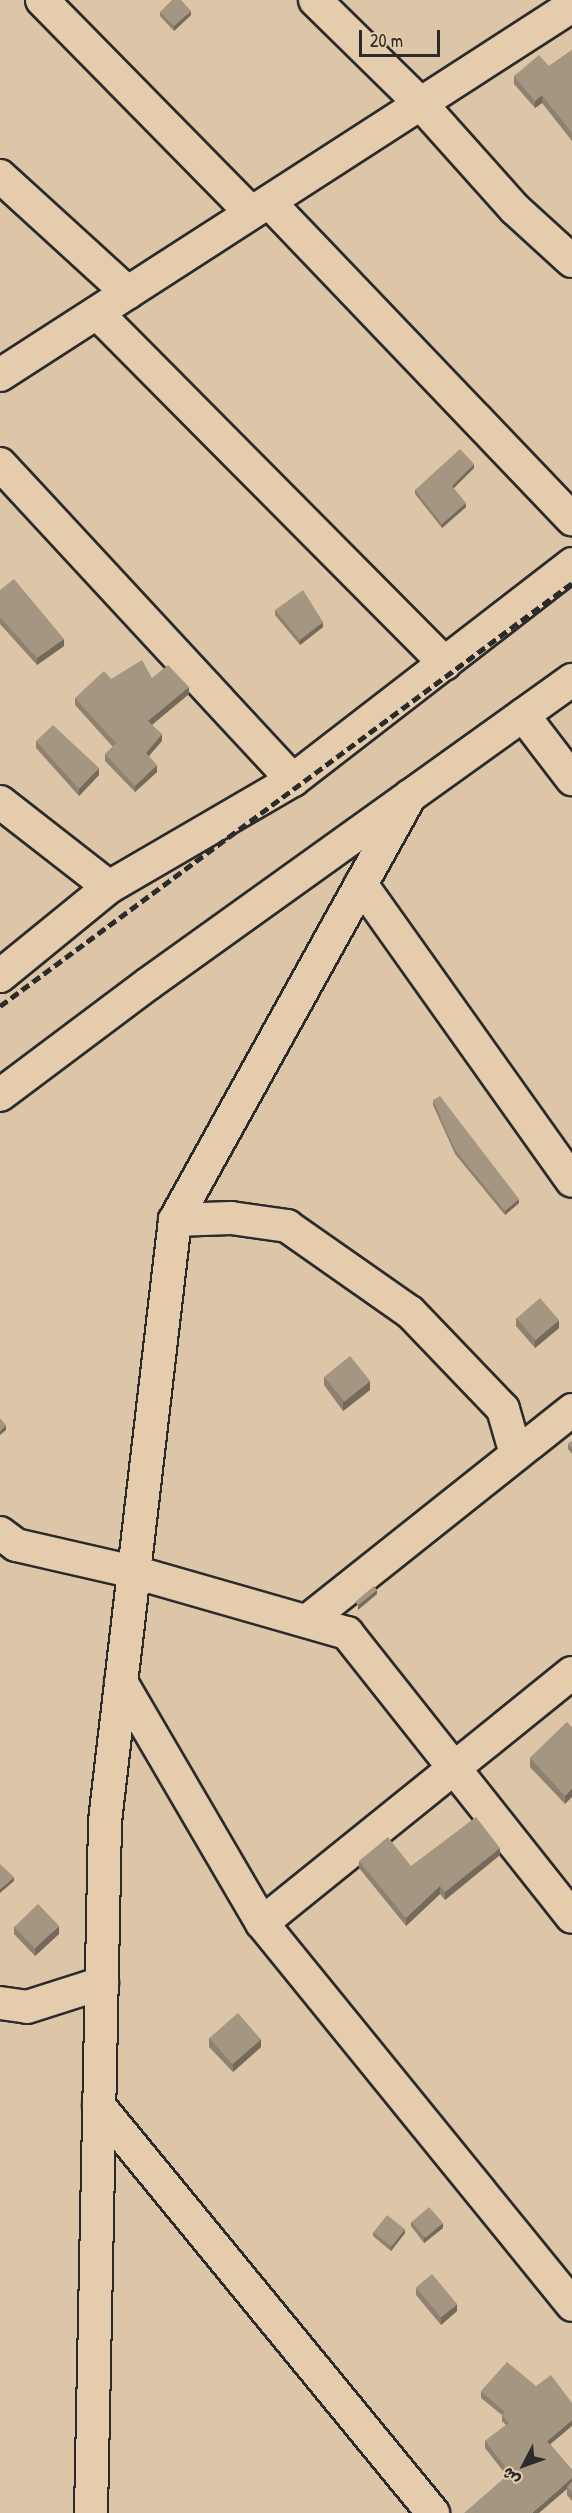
<!DOCTYPE html>
<html>
<head>
<meta charset="utf-8">
<style>
	body { margin:0 }
	#map { position:relative; width:572px; height:2513px; overflow:hidden; background:#ddc6a8; font-family:"Patrick Hand","Playpen Sans Arabic",sans-serif }
	div>[style] { position:absolute }
	.roads { filter:drop-shadow(2px 0 #2b2b2b) drop-shadow(-2px 0 #2b2b2b) drop-shadow(0 2px #2b2b2b) drop-shadow(0 -2px #2b2b2b) }
	.minor>* { height:32px; margin:-16px; padding:0 16px; transform-origin:16px; border-radius:16px; background:#e4ccad }
	.rail>* { height:4.5px; margin-top:-2.25px; transform-origin:0; background:repeating-linear-gradient(90deg,#2b2b2b 0 9px,transparent 0 13.5px) }
	.wall>* { inset:0; background:#8e816f }
	.shaded-wall>* { inset:0; background:#74695a }
	.building>* { inset:0; background:#a59681; transform-origin:0 0 }
	span { translate:-50% -50%; white-space:nowrap; text-align:center; line-height:1.15; -webkit-text-stroke:4.5px #e4ccad; paint-order:stroke }
	.north { position:absolute; left:494px; top:2435px; width:60px; height:60px; -webkit-text-stroke:4px #e4ccad; paint-order:stroke; rotate:229deg; font-size:16px; font-weight:700; line-height:24px; text-align:center; color:#2b2b2b }
	.north::after { content:''; display:block; margin:auto; width:21px; height:27px; background:#2b2b2b; clip-path:polygon(50% 0,100% 100%,50% 72%,0 100%) }
	.scale { position:absolute; left:359px; top:30px; width:81px; height:27px; box-sizing:border-box; border:3px solid #2b2b2b; border-top:0; padding-left:8px; font-size:18px; line-height:21px; white-space:nowrap; color:#2b2b2b; -webkit-text-stroke:4px #e4ccad; paint-order:stroke }
</style>
</head>
<body>
<div id="map">
	<div class="roads">
		<div class="minor">
			<i style="left:42px;top:0;width:298px;rotate:45.5deg"></i>
			<i style="left:315px;top:0;width:148px;rotate:44.5deg"></i>
			<i style="left:421px;top:104px;width:141px;rotate:48.2deg"></i>
			<i style="left:515px;top:209px;width:77px;rotate:42.4deg"></i>
			<i style="left:0;top:176px;width:173px;rotate:42.4deg"></i>
			<i style="left:269px;top:202px;width:439px;rotate:46.3deg"></i>
			<i style="left:97px;top:313px;width:494px;rotate:45.2deg"></i>
			<i style="left:0;top:375px;width:681px;rotate:-32.83deg"></i>
			<i style="left:0;top:464px;width:431px;rotate:47.2deg"></i>
			<i style="left:523px;top:715px;width:81px;rotate:52.6deg"></i>
			<i style="left:0;top:802px;width:138px;rotate:37.9deg"></i>
			<i style="left:361px;top:884px;width:364px;rotate:54.6deg"></i>
			<i style="left:0;top:976px;width:141px;rotate:-39.2deg"></i>
			<i style="left:109px;top:887px;width:213px;rotate:-30.2deg"></i>
			<i style="left:293px;top:780px;width:353px;rotate:-37.7deg"></i>
			<i style="left:0;top:1095px;width:185px;rotate:-36.9deg"></i>
			<i style="left:148px;top:984px;width:522px;rotate:-35.64deg"></i>
			<i style="left:175px;top:1220px;width:56px;rotate:-2deg"></i>
			<i style="left:231px;top:1218px;width:57px;rotate:8.1deg"></i>
			<i style="left:287px;top:1226px;width:150px;rotate:35deg"></i>
			<i style="left:410px;top:1312px;width:134px;rotate:46.2deg"></i>
			<i style="left:503px;top:1409px;width:47px;rotate:73.9deg"></i>
			<i style="left:0;top:1533px;width:20px;rotate:37deg"></i>
			<i style="left:16px;top:1545px;width:121px;rotate:12.9deg"></i>
			<i style="left:134px;top:1572px;width:222px;rotate:16deg"></i>
			<i style="left:347px;top:1633px;width:362px;rotate:51.6deg"></i>
			<i style="left:307px;top:1621px;width:339px;rotate:-38.5deg"></i>
			<i style="left:121px;top:1682px;width:279px;rotate:59.7deg"></i>
			<i style="left:262px;top:1923px;width:492px;rotate:50.9deg"></i>
			<i style="left:262px;top:1923px;width:398px;rotate:-38.9deg"></i>
			<i style="left:0;top:2003px;width:27px;rotate:8deg"></i>
			<i style="left:27px;top:2007px;width:79px;rotate:-17.7deg"></i>
			<i style="left:99px;top:2106px;width:527px;rotate:50.63deg"></i>
			<i style="left:91px;top:2513px;width:692px;rotate:-88.84deg"></i>
			<i style="left:105px;top:1821px;width:605px;rotate:-83.36deg"></i>
			<i style="left:175px;top:1220px;width:485px;rotate:-61deg"></i>
		</div>
	</div>
	<div class="rail">
		<i style="left:0;top:1006px;width:711px;rotate:-36.48deg"></i>
	</div>
	<div class="wall">
		<i style="clip-path:polygon(160px 12px,191px 15px,174px 31px,160px 16px)"></i>
		<i style="clip-path:polygon(572px 50px,572px 141px,542px 103px,535px 108px,514px 84px,514px 76px,549px 66px)"></i>
		<i style="clip-path:polygon(474px 468px,453px 488px,466px 507px,442px 528px,415px 494px,415px 490px)"></i>
		<i style="clip-path:polygon(0 590px,64px 646px,37px 665px,0 624px)"></i>
		<i style="clip-path:polygon(275px 610px,323px 627px,300px 645px,275px 615px)"></i>
		<i style="clip-path:polygon(152px 678px,189px 694px,152px 725px,162px 741px,149px 756px,157px 772px,135px 792px,105px 761px,105px 754px,113px 747px,75px 705px,75px 698px,111px 679px)"></i>
		<i style="clip-path:polygon(36px 741px,99px 775px,79px 796px,36px 748px)"></i>
		<i style="clip-path:polygon(433px 1100px,519px 1203px,505px 1215px,455px 1154px,433px 1105px)"></i>
		<i style="clip-path:polygon(516px 1318px,559px 1328px,535px 1348px,516px 1326px)"></i>
		<i style="clip-path:polygon(324px 1377px,370px 1390px,343px 1411px,324px 1385px)"></i>
		<i style="clip-path:polygon(572px 1441px,572px 1454px,568px 1449px,568px 1444px)"></i>
		<i style="clip-path:polygon(567px 1722px,565px 1804px,530px 1767px,530px 1758px)"></i>
		<i style="clip-path:polygon(500px 1855px,445px 1900px,440px 1894px,406px 1926px,359px 1868px,359px 1861px,411px 1866px)"></i>
		<i style="clip-path:polygon(14px 1926px,59px 1934px,35px 1956px,14px 1934px)"></i>
		<i style="clip-path:polygon(209px 2038px,261px 2047px,233px 2072px,209px 2047px)"></i>
		<i style="clip-path:polygon(411px 2222px,443px 2228px,424px 2243px,411px 2226px)"></i>
		<i style="clip-path:polygon(373px 2232px,405px 2233px,391px 2251px,373px 2236px)"></i>
		<i style="clip-path:polygon(416px 2288px,457px 2311px,441px 2325px,416px 2295px)"></i>
		<i style="clip-path:polygon(481px 2391px,550px 2444px,572px 2470px,572px 2501px,567px 2495px,567px 2489px,507px 2476px,485px 2448px,485px 2441px,506px 2425px,502px 2421px,502px 2415px,481px 2398px)"></i>
	</div>
	<div class="shaded-wall">
		<i style="clip-path:polygon(191px 11px,191px 15px,174px 31px,174px 26px)"></i>
		<i style="clip-path:polygon(542px 95px,542px 103px,535px 108px,535px 101px)"></i>
		<i style="clip-path:polygon(474px 464px,474px 468px,452px 490px,452px 486px)"></i>
		<i style="clip-path:polygon(466px 503px,466px 507px,442px 528px,442px 524px)"></i>
		<i style="clip-path:polygon(323px 622px,323px 627px,300px 645px,300px 640px)"></i>
		<i style="clip-path:polygon(64px 639px,64px 646px,37px 665px,37px 658px)"></i>
		<i style="clip-path:polygon(189px 687px,189px 694px,148px 728px,148px 721px)"></i>
		<i style="clip-path:polygon(162px 734px,162px 741px,146px 759px,146px 753px)"></i>
		<i style="clip-path:polygon(157px 765px,157px 772px,135px 792px,135px 786px)"></i>
		<i style="clip-path:polygon(99px 768px,99px 775px,79px 796px,79px 789px)"></i>
		<i style="clip-path:polygon(519px 1199px,519px 1203px,505px 1215px,505px 1211px)"></i>
		<i style="clip-path:polygon(559px 1320px,559px 1328px,535px 1348px,535px 1340px)"></i>
		<i style="clip-path:polygon(370px 1381px,370px 1390px,343px 1411px,343px 1402px)"></i>
		<i style="clip-path:polygon(6px 1425px,6px 1430px,0 1435px,0 1431px)"></i>
		<i style="clip-path:polygon(377px 1590px,377px 1594px,358px 1610px,358px 1605px)"></i>
		<i style="clip-path:polygon(572px 1788px,572px 1797px,565px 1804px,565px 1796px)"></i>
		<i style="clip-path:polygon(500px 1848px,500px 1855px,445px 1900px,445px 1892px)"></i>
		<i style="clip-path:polygon(14px 1877px,14px 1881px,0 1893px,0 1889px)"></i>
		<i style="clip-path:polygon(440px 1886px,440px 1894px,406px 1926px,406px 1918px)"></i>
		<i style="clip-path:polygon(59px 1926px,59px 1934px,35px 1956px,35px 1948px)"></i>
		<i style="clip-path:polygon(261px 2039px,261px 2047px,233px 2072px,233px 2064px)"></i>
		<i style="clip-path:polygon(443px 2223px,443px 2228px,424px 2243px,424px 2238px)"></i>
		<i style="clip-path:polygon(405px 2229px,405px 2233px,391px 2251px,391px 2247px)"></i>
		<i style="clip-path:polygon(457px 2304px,457px 2311px,441px 2325px,441px 2318px)"></i>
		<i style="clip-path:polygon(572px 2420px,572px 2426px,547px 2447px,547px 2441px)"></i>
		<i style="clip-path:polygon(572px 2478px,572px 2485px,567px 2487px,567px 2489px,539px 2513px,532px 2513px)"></i>
	</div>
	<div class="building">
		<i style="clip-path:polygon(172px 0,181px 0,191px 11px,174px 26px,160px 12px)"></i>
		<i style="clip-path:polygon(572px 50px,572px 133px,542px 95px,535px 101px,514px 76px,539px 55px,549px 66px)"></i>
		<i style="clip-path:polygon(460px 449px,474px 464px,452px 486px,466px 503px,442px 524px,415px 490px)"></i>
		<i style="clip-path:polygon(14px 579px,64px 639px,37px 658px,0 617px,0 590px)"></i>
		<i style="clip-path:polygon(303px 590px,323px 622px,300px 640px,275px 610px)"></i>
		<i style="clip-path:polygon(142px 660px,152px 678px,168px 665px,189px 687px,148px 721px,162px 734px,146px 753px,157px 765px,135px 786px,105px 754px,116px 743px,75px 698px,104px 671px,111px 679px)"></i>
		<i style="clip-path:polygon(53px 725px,99px 768px,79px 789px,36px 741px)"></i>
		<i style="clip-path:polygon(440px 1096px,519px 1199px,505px 1211px,455px 1150px,433px 1100px)"></i>
		<i style="left:540px;top:1298px;width:29px;height:31px;rotate:49deg"></i>
		<i style="left:350px;top:1356px;width:32px;height:33px;rotate:51deg"></i>
		<i style="clip-path:polygon(0 1418px,6px 1425px,0 1431px)"></i>
		<i style="clip-path:polygon(572px 1441px,572px 1449px,568px 1444px)"></i>
		<i style="clip-path:polygon(374px 1586px,377px 1590px,358px 1605px,355px 1602px)"></i>
		<i style="clip-path:polygon(567px 1722px,572px 1727px,572px 1788px,565px 1796px,530px 1758px)"></i>
		<i style="clip-path:polygon(476px 1817px,500px 1848px,445px 1892px,440px 1886px,406px 1918px,359px 1861px,388px 1837px,411px 1866px)"></i>
		<i style="clip-path:polygon(0 1864px,14px 1877px,0 1889px)"></i>
		<i style="left:38px;top:1904px;width:30px;height:33px;rotate:46deg"></i>
		<i style="left:238px;top:2013px;width:35px;height:38px;rotate:49deg"></i>
		<i style="left:429px;top:2207px;width:21px;height:23px;rotate:49deg"></i>
		<i style="left:387px;top:2215px;width:23px;height:22px;rotate:38deg"></i>
		<i style="left:432px;top:2274px;width:39px;height:21px;rotate:50deg"></i>
		<i style="clip-path:polygon(507px 2362px,536px 2386px,551px 2375px,572px 2403px,572px 2420px,547px 2441px,572px 2470px,572px 2478px,532px 2513px,464px 2513px,510px 2473px,485px 2441px,509px 2423px,502px 2415px,505px 2412px,481px 2391px)"></i>
		<i style="clip-path:polygon(572px 2481px,572px 2492px,567px 2487px)"></i>
	</div>
	<div class="north">ش</div>
	<div class="scale">20 m</div>
</div>
</body>
</html>
